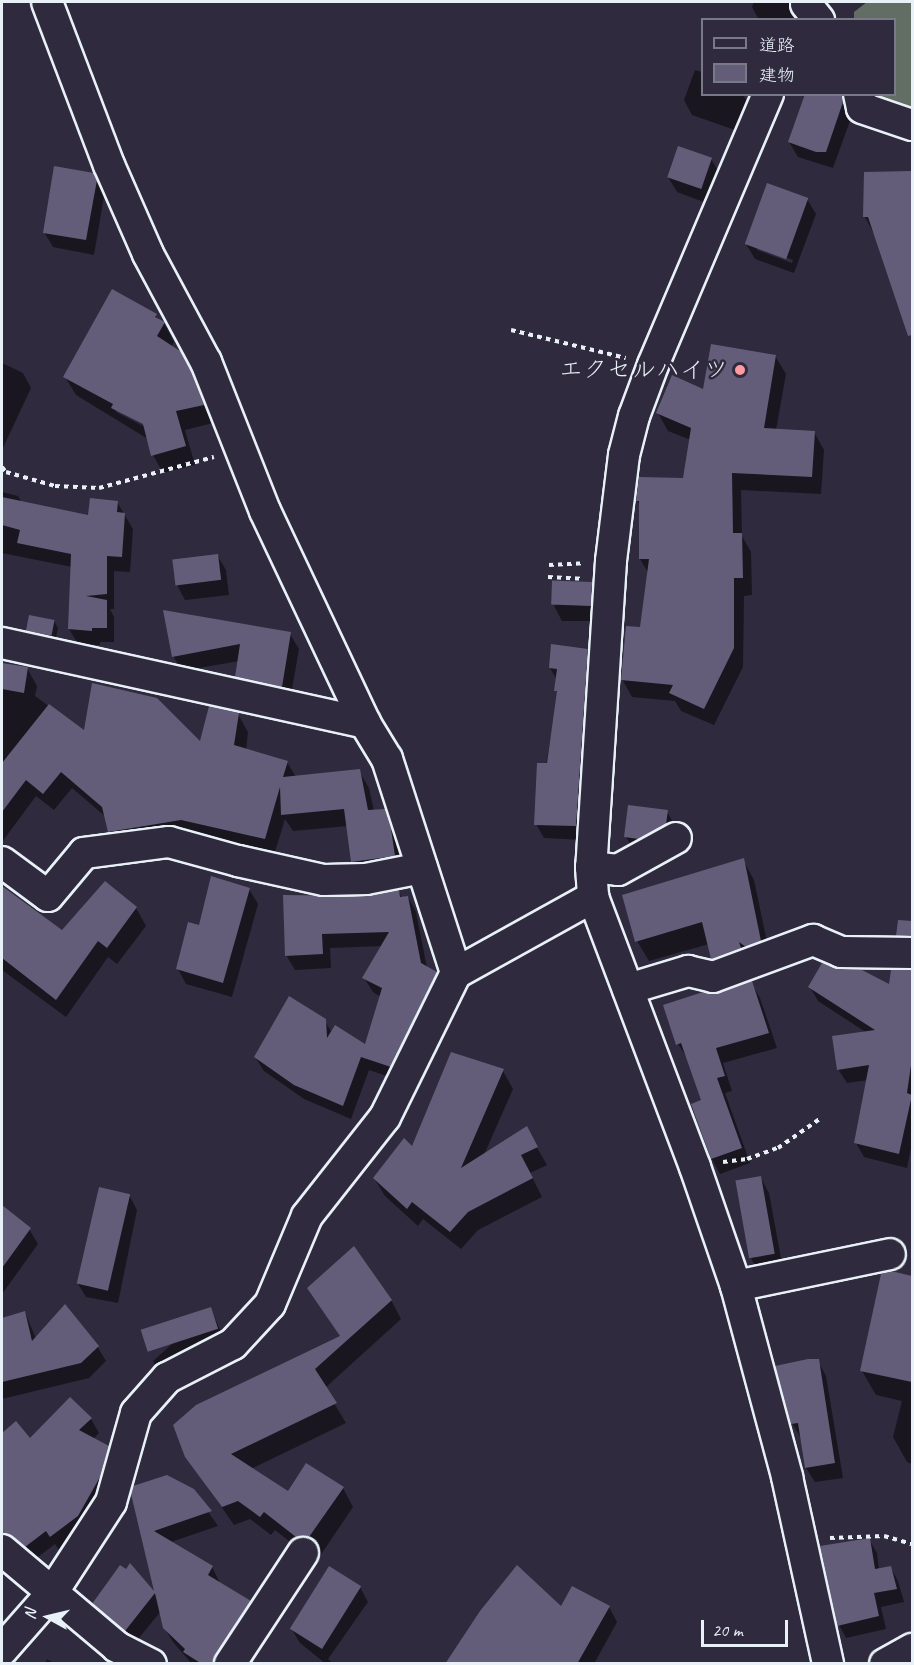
<!DOCTYPE html>
<html>
<head>
<meta charset="utf-8">
<style>
	body { margin:0 }
	#map { position:relative; width:914px; height:1665px; overflow:hidden; background:#2f2a3d; font-family:Caveat,"Klee One",sans-serif }
	div>[style] { position:absolute }
	.green>* { inset:0; background:#626e63 }
	.shadow>* { inset:0; background:#0007; transform-origin:0 0 }
	.building>* { inset:0; background:#645d7a; transform-origin:0 0 }
	.path>* { height:4px; margin-top:-2px; transform-origin:0; background:repeating-linear-gradient(90deg,#e8f1f8 0 4.5px,transparent 0 9px) }
	.roads { filter:drop-shadow(2px 0 #e8f1f8) drop-shadow(-2px 0 #e8f1f8) drop-shadow(0 2px #e8f1f8) drop-shadow(0 -2px #e8f1f8) }
	.minor>* { height:30px; margin:-15px; padding:0 15px; transform-origin:15px; border-radius:15px; background:#2f2a3d }
	.dots>* { width:16px; height:16px; translate:-50% -50%; box-sizing:border-box; border:3px solid #2f2a3d; border-radius:50% }
	span { translate:-50% -50%; white-space:nowrap; text-align:center; line-height:1.15; -webkit-text-stroke:5px #2f2a3d; paint-order:stroke }
	.poi-label { font-size:24px; color:#e8f1f8 }
	.right { translate:-100% -50%; text-align:right }
	.frame { position:absolute; inset:0; border:3px solid #e8f1f8; pointer-events:none }
	.legend { position:absolute; left:701px; top:18px; width:195px; height:78px; box-sizing:border-box; background:#2f2a3d; border:2px solid #797a88; margin:0; padding:8px 10px; list-style:none; font-size:18px; color:#e8f1f8 }
	.legend li { display:flex; align-items:center; gap:12px; height:30px }
	.legend b { width:30px; border:2px solid #797a88 }
	.north { position:absolute; left:18px; top:1587px; width:60px; height:60px; -webkit-text-stroke:4px #2f2a3d; paint-order:stroke; rotate:278deg; font-size:16px; font-weight:700; line-height:24px; text-align:center; color:#e8f1f8 }
	.north::after { content:''; display:block; margin:auto; width:21px; height:27px; background:#e8f1f8; clip-path:polygon(50% 0,100% 100%,50% 72%,0 100%) }
	.scale { position:absolute; left:701px; top:1620px; width:87px; height:27px; box-sizing:border-box; border:3px solid #e8f1f8; border-top:0; padding-left:8px; font-size:18px; line-height:21px; white-space:nowrap; color:#e8f1f8; -webkit-text-stroke:4px #2f2a3d; paint-order:stroke }
</style>
</head>
<body>
<div id="map">
	<div class="green">
		<i style="clip-path:polygon(867px 2px,912px 2px,912px 119px,876px 96px,894px 94px,894px 20px,854px 19px,854px 12px)"></i>
	</div>
	<div class="shadow">
		<i style="clip-path:polygon(754px 2px,795px 2px,800px 10px,797px 20px,759px 20px,752px 7px)"></i>
		<i style="clip-path:polygon(695px 70px,702px 72px,702px 94px,743px 94px,746px 100px,735px 130px,692px 115px,684px 100px)"></i>
		<i style="clip-path:polygon(807px 94px,848px 94px,851px 118px,833px 168px,798px 157px,789px 142px)"></i>
		<i style="clip-path:polygon(711px 159px,720px 174px,709px 204px,677px 192px,668px 177px)"></i>
		<i style="clip-path:polygon(865px 173px,912px 173px,911px 328px,874px 234px,865px 217px)"></i>
		<i style="clip-path:polygon(93px 175px,104px 196px,94px 255px,53px 247px,44px 232px)"></i>
		<i style="clip-path:polygon(evenodd,807px 199px,816px 214px,794px 273px,755px 259px,746px 244px,807px 199px,757px 247px,793px 260px,792px 263px,757px 250px,757px 247px)"></i>
		<i style="clip-path:polygon(evenodd,155px 316px,164px 323px,174px 342px,171px 347px,190px 371px,213px 423px,185px 430px,195px 465px,163px 473px,153px 455px,148px 439px,76px 395px,65px 377px,155px 316px,116px 409px,150px 426px,149px 429px,116px 412px,116px 409px)"></i>
		<i style="clip-path:polygon(775px 356px,786px 374px,776px 430px,814px 432px,824px 450px,821px 494px,741px 490px,742px 536px,751px 552px,752px 595px,744px 596px,743px 667px,714px 725px,681px 711px,675px 701px,632px 697px,622px 679px,641px 629px,649px 574px,640px 559px,641px 507px,637px 501px,684px 479px,691px 440px,668px 431px,658px 413px)"></i>
		<i style="clip-path:polygon(2px 363px,23px 373px,31px 388px,2px 450px)"></i>
		<i style="clip-path:polygon(2px 492px,18px 496px,22px 503px,89px 517px,117px 502px,133px 529px,130px 572px,114px 571px,114px 609px,110px 609px,114px 617px,114px 642px,100px 642px,100px 645px,78px 644px,69px 629px,72px 567px,2px 553px)"></i>
		<i style="clip-path:polygon(217px 555px,226px 570px,229px 595px,185px 600px,177px 585px)"></i>
		<i style="clip-path:polygon(591px 584px,600px 599px,599px 621px,562px 621px,554px 606px)"></i>
		<i style="clip-path:polygon(54px 621px,58px 628px,55px 643px,32px 638px,28px 630px)"></i>
		<i style="clip-path:polygon(290px 634px,299px 649px,290px 701px,245px 691px,236px 676px,239px 661px,182px 671px,173px 656px)"></i>
		<i style="clip-path:polygon(587px 650px,595px 664px,584px 840px,544px 838px,536px 824px,558px 694px,557px 680px,550px 668px)"></i>
		<i style="clip-path:polygon(3px 665px,27px 668px,37px 686px,35px 696px,85px 733px,201px 744px,238px 714px,248px 732px,246px 750px,287px 762px,296px 777px,359px 771px,369px 788px,374px 811px,384px 810px,394px 828px,401px 847px,404px 873px,362px 879px,352px 862px,348px 826px,293px 831px,285px 819px,274px 855px,119px 849px,109px 832px,106px 817px,72px 788px,54px 810px,36px 796px,2px 842px)"></i>
		<i style="left:667px;top:812px;width:17px;height:48px;rotate:59deg"></i>
		<i style="clip-path:polygon(743px 860px,754px 880px,771px 961px,724px 978px,712px 958px,709px 944px,649px 961px,637px 941px)"></i>
		<i style="clip-path:polygon(2px 888px,62px 932px,136px 908px,146px 926px,117px 964px,108px 957px,66px 1017px,2px 970px)"></i>
		<i style="clip-path:polygon(249px 889px,258px 904px,232px 997px,186px 984px,178px 969px,200px 927px)"></i>
		<i style="clip-path:polygon(399px 892px,402px 898px,408px 897px,416px 912px,427px 968px,436px 973px,444px 988px,399px 1080px,369px 1070px,351px 1119px,304px 1099px,264px 1071px,255px 1057px,325px 1021px,332px 1033px,366px 1046px,381px 997px,373px 992px,364px 978px,383px 946px,330px 948px,331px 968px,295px 970px,286px 955px,367px 898px)"></i>
		<i style="clip-path:polygon(893px 971px,912px 972px,912px 1143px,907px 1168px,864px 1157px,856px 1143px,868px 1080px,847px 1083px,838px 1069px,867px 1033px,818px 1001px,810px 987px,891px 986px)"></i>
		<i style="clip-path:polygon(751px 983px,760px 998px,777px 1048px,723px 1063px,732px 1091px,725px 1093px,750px 1163px,720px 1174px,712px 1159px,703px 1101px,688px 1059px,678px 1044px,665px 1006px,719px 995px)"></i>
		<i style="clip-path:polygon(503px 1071px,513px 1089px,484px 1155px,536px 1146px,547px 1165px,530px 1173px,542px 1197px,478px 1230px,461px 1249px,423px 1219px,418px 1226px,385px 1196px,374px 1178px)"></i>
		<i style="clip-path:polygon(761px 1178px,769px 1193px,783px 1269px,759px 1273px,751px 1258px)"></i>
		<i style="clip-path:polygon(129px 1195px,137px 1210px,118px 1303px,86px 1297px,77px 1282px)"></i>
		<i style="clip-path:polygon(9px 1213px,29px 1229px,38px 1244px,2px 1294px,2px 1222px)"></i>
		<i style="clip-path:polygon(891px 1273px,912px 1278px,912px 1464px,907px 1462px,893px 1437px,902px 1401px,876px 1395px,862px 1371px)"></i>
		<i style="clip-path:polygon(309px 1289px,391px 1300px,401px 1319px,325px 1388px,346px 1423px,251px 1469px,288px 1493px,343px 1488px,353px 1507px,320px 1556px,308px 1556px,275px 1530px,271px 1535px,250px 1519px,234px 1525px,186px 1456px,341px 1337px)"></i>
		<i style="clip-path:polygon(211px 1309px,226px 1344px,161px 1376px,153px 1361px)"></i>
		<i style="clip-path:polygon(25px 1312px,36px 1339px,97px 1346px,106px 1361px,89px 1378px,2px 1399px,2px 1320px)"></i>
		<i style="clip-path:polygon(818px 1361px,826px 1376px,843px 1478px,815px 1482px,806px 1468px,801px 1438px,792px 1423px)"></i>
		<i style="clip-path:polygon(91px 1419px,99px 1433px,93px 1439px,108px 1447px,116px 1461px,86px 1531px,59px 1550px,55px 1544px,34px 1560px,2px 1539px,2px 1505px,8px 1501px,2px 1490px,2px 1435px,11px 1427px,30px 1441px)"></i>
		<i style="clip-path:polygon(193px 1490px,218px 1526px,171px 1542px,212px 1567px,220px 1583px,250px 1602px,258px 1617px,227px 1664px,192px 1664px,173px 1642px,164px 1627px,161px 1611px,134px 1644px,103px 1618px,94px 1604px,130px 1565px,157px 1597px,133px 1494px)"></i>
		<i style="clip-path:polygon(869px 1539px,877px 1553px,879px 1570px,891px 1568px,898px 1581px,904px 1602px,881px 1607px,886px 1629px,846px 1638px,839px 1625px)"></i>
		<i style="clip-path:polygon(360px 1587px,368px 1602px,328px 1659px,334px 1664px,326px 1664px,300px 1643px,291px 1628px)"></i>
		<i style="clip-path:polygon(609px 1607px,617px 1622px,594px 1664px,447px 1664px,562px 1608px)"></i>
		<i style="clip-path:polygon(47px 1659px,55px 1664px,45px 1664px)"></i>
	</div>
	<div class="building">
		<i style="clip-path:polygon(805px 94px,842px 94px,843px 102px,826px 152px,816px 152px,788px 142px)"></i>
		<i style="left:678px;top:146px;width:36px;height:33px;rotate:19deg"></i>
		<i style="clip-path:polygon(54px 166px,94px 173px,97px 180px,86px 240px,43px 233px)"></i>
		<i style="clip-path:polygon(912px 171px,912px 335px,908px 336px,868px 217px,863px 217px,864px 172px)"></i>
		<i style="left:767px;top:183px;width:44px;height:65px;rotate:20deg"></i>
		<i style="clip-path:polygon(112px 289px,157px 314px,155px 317px,165px 322px,157px 336px,180px 351px,190px 369px,204px 405px,176px 411px,186px 446px,151px 456px,143px 424px,111px 408px,113px 404px,63px 377px)"></i>
		<i style="clip-path:polygon(711px 344px,776px 355px,764px 428px,815px 431px,812px 477px,732px 473px,733px 533px,742px 533px,743px 578px,734px 578px,734px 648px,704px 709px,669px 693px,673px 685px,621px 680px,626px 626px,640px 627px,649px 559px,639px 559px,639px 501px,636px 501px,639px 477px,683px 478px,691px 428px,656px 413px,672px 375px,703px 389px)"></i>
		<i style="clip-path:polygon(2px 497px,88px 515px,90px 498px,118px 501px,117px 512px,125px 513px,122px 557px,107px 556px,107px 594px,86px 596px,107px 600px,107px 628px,92px 628px,92px 631px,68px 629px,71px 554px,17px 543px,20px 530px,2px 525px)"></i>
		<i style="left:218px;top:554px;width:26px;height:46px;rotate:83deg"></i>
		<i style="left:592px;top:582px;width:24px;height:40px;rotate:92deg"></i>
		<i style="clip-path:polygon(163px 610px,291px 632px,282px 687px,235px 677px,240px 644px,172px 657px)"></i>
		<i style="left:29px;top:615px;width:26px;height:16px;rotate:11deg"></i>
		<i style="clip-path:polygon(551px 644px,588px 649px,576px 826px,534px 825px,537px 763px,547px 763px,557px 691px,554px 691px,557px 669px,549px 668px)"></i>
		<i style="clip-path:polygon(2px 663px,28px 667px,24px 693px,2px 689px)"></i>
		<i style="clip-path:polygon(92px 683px,157px 698px,200px 741px,209px 706px,239px 713px,234px 745px,288px 761px,283px 777px,360px 769px,368px 810px,385px 809px,391px 829px,395px 856px,351px 862px,344px 809px,281px 815px,280px 787px,265px 839px,181px 820px,108px 832px,102px 807px,61px 772px,43px 794px,26px 780px,2px 812px,2px 763px,49px 704px,84px 730px)"></i>
		<i style="clip-path:polygon(628px 805px,668px 810px,666px 824px,639px 839px,624px 837px)"></i>
		<i style="clip-path:polygon(744px 858px,761px 941px,746px 947px,739px 942px,741px 948px,711px 959px,702px 922px,635px 942px,622px 895px)"></i>
		<i style="clip-path:polygon(211px 876px,250px 888px,223px 983px,176px 969px,188px 922px,199px 925px)"></i>
		<i style="clip-path:polygon(105px 881px,137px 907px,107px 948px,98px 941px,56px 1000px,2px 958px,2px 886px,62px 930px)"></i>
		<i style="clip-path:polygon(399px 890px,400px 897px,408px 896px,421px 963px,437px 972px,391px 1067px,361px 1057px,343px 1106px,294px 1085px,254px 1057px,289px 996px,326px 1019px,327px 1038px,335px 1025px,365px 1044px,382px 988px,362px 978px,389px 932px,322px 934px,323px 954px,285px 956px,283px 895px,366px 896px)"></i>
		<i style="clip-path:polygon(898px 920px,912px 921px,912px 936px,896px 936px)"></i>
		<i style="clip-path:polygon(822px 963px,840px 969px,862px 970px,889px 984px,891px 970px,912px 970px,912px 1058px,907px 1093px,912px 1095px,899px 1154px,854px 1143px,869px 1065px,837px 1070px,832px 1036px,875px 1030px,808px 987px)"></i>
		<i style="clip-path:polygon(752px 981px,769px 1033px,716px 1048px,725px 1076px,717px 1078px,742px 1148px,711px 1159px,691px 1104px,701px 1100px,681px 1043px,676px 1045px,663px 1005px,703px 992px,719px 993px)"></i>
		<i style="clip-path:polygon(451px 1052px,504px 1069px,461px 1168px,527px 1126px,538px 1147px,521px 1155px,533px 1178px,468px 1212px,450px 1232px,412px 1202px,407px 1209px,373px 1178px,404px 1138px,412px 1146px)"></i>
		<i style="left:761px;top:1176px;width:79px;height:26px;rotate:80deg"></i>
		<i style="left:99px;top:1187px;width:32px;height:99px;rotate:13deg"></i>
		<i style="clip-path:polygon(2px 1205px,31px 1228px,2px 1268px)"></i>
		<i style="clip-path:polygon(354px 1246px,392px 1300px,315px 1369px,337px 1403px,231px 1454px,288px 1491px,306px 1463px,344px 1487px,309px 1537px,296px 1537px,264px 1512px,260px 1517px,238px 1501px,222px 1507px,185px 1457px,173px 1425px,196px 1405px,340px 1336px,307px 1288px)"></i>
		<i style="clip-path:polygon(891px 1271px,912px 1276px,912px 1382px,860px 1371px,881px 1274px)"></i>
		<i style="clip-path:polygon(65px 1304px,99px 1346px,81px 1363px,2px 1382px,2px 1318px,25px 1311px,32px 1341px)"></i>
		<i style="left:211px;top:1307px;width:23px;height:74px;rotate:72deg"></i>
		<i style="clip-path:polygon(808px 1359px,819px 1359px,835px 1463px,805px 1468px,798px 1423px,791px 1424px,775px 1366px)"></i>
		<i style="clip-path:polygon(70px 1397px,92px 1418px,79px 1430px,109px 1446px,100px 1477px,78px 1516px,50px 1537px,46px 1531px,25px 1547px,13px 1536px,2px 1533px,2px 1433px,16px 1421px,30px 1438px)"></i>
		<i style="clip-path:polygon(167px 1475px,194px 1489px,212px 1511px,154px 1531px,213px 1566px,208px 1575px,251px 1601px,216px 1655px,213px 1664px,202px 1664px,183px 1652px,185px 1649px,163px 1628px,155px 1593px,125px 1631px,92px 1604px,120px 1565px,126px 1569px,130px 1563px,154px 1591px,131px 1494px,133px 1486px)"></i>
		<i style="clip-path:polygon(870px 1538px,875px 1569px,891px 1566px,897px 1589px,874px 1593px,879px 1616px,837px 1626px,820px 1546px)"></i>
		<i style="clip-path:polygon(517px 1565px,561px 1606px,572px 1586px,610px 1606px,577px 1664px,445px 1664px,480px 1611px)"></i>
		<i style="left:329px;top:1566px;width:38px;height:74px;rotate:32deg"></i>
	</div>
	<div class="path">
		<i style="left:511px;top:330px;width:118px;rotate:13.7deg"></i>
		<i style="left:2px;top:467px;width:6px;rotate:51deg"></i>
		<i style="left:6px;top:472px;width:51px;rotate:15.9deg"></i>
		<i style="left:55px;top:486px;width:44px;rotate:2.6deg"></i>
		<i style="left:99px;top:488px;width:119px;rotate:-15.1deg"></i>
		<i style="left:549px;top:565px;width:35px;rotate:-3deg"></i>
		<i style="left:548px;top:577px;width:34px;rotate:3deg"></i>
		<i style="left:723px;top:1162px;width:24px;rotate:-7deg"></i>
		<i style="left:747px;top:1159px;width:33px;rotate:-20deg"></i>
		<i style="left:778px;top:1148px;width:52px;rotate:-34.9deg"></i>
		<i style="left:830px;top:1538px;width:54px;rotate:-2.1deg"></i>
		<i style="left:884px;top:1536px;width:29px;rotate:16deg"></i>
	</div>
	<div class="roads">
		<div class="minor">
			<i style="left:47px;top:2px;width:174px;rotate:69.2deg"></i>
			<i style="left:109px;top:165px;width:97px;rotate:66.3deg"></i>
			<i style="left:148px;top:254px;width:123px;rotate:61.8deg"></i>
			<i style="left:206px;top:362px;width:160px;rotate:68.4deg"></i>
			<i style="left:265px;top:511px;width:234px;rotate:64.7deg"></i>
			<i style="left:365px;top:723px;width:42px;rotate:58.6deg"></i>
			<i style="left:387px;top:759px;width:225px;rotate:72.1deg"></i>
			<i style="left:806px;top:4px;width:21px;rotate:51deg"></i>
			<i style="left:768px;top:94px;width:294px;rotate:113deg"></i>
			<i style="left:653px;top:365px;width:54px;rotate:110.4deg"></i>
			<i style="left:634px;top:416px;width:40px;rotate:104.4deg"></i>
			<i style="left:624px;top:455px;width:107px;rotate:97deg"></i>
			<i style="left:611px;top:561px;width:307px;rotate:93.7deg"></i>
			<i style="left:591px;top:867px;width:30px;rotate:86deg"></i>
			<i style="left:593px;top:897px;width:289px;rotate:69.3deg"></i>
			<i style="left:695px;top:1167px;width:126px;rotate:71deg"></i>
			<i style="left:736px;top:1286px;width:198px;rotate:75deg"></i>
			<i style="left:787px;top:1477px;width:191px;rotate:77.6deg"></i>
			<i style="left:859px;top:94px;width:14px;rotate:78deg"></i>
			<i style="left:862px;top:108px;width:53px;rotate:18.8deg"></i>
			<i style="left:2px;top:643px;width:372px;rotate:12.4deg"></i>
			<i style="left:2px;top:862px;width:57px;rotate:36.5deg"></i>
			<i style="left:48px;top:896px;width:56px;rotate:-50.1deg"></i>
			<i style="left:84px;top:853px;width:86px;rotate:-7.4deg"></i>
			<i style="left:169px;top:842px;width:72px;rotate:15.4deg"></i>
			<i style="left:238px;top:861px;width:88px;rotate:12.5deg"></i>
			<i style="left:324px;top:880px;width:42px;rotate:-1.4deg"></i>
			<i style="left:366px;top:879px;width:57px;rotate:-11.1deg"></i>
			<i style="left:591px;top:867px;width:27px;rotate:6deg"></i>
			<i style="left:618px;top:870px;width:66px;rotate:-28.9deg"></i>
			<i style="left:628px;top:989px;width:63px;rotate:-16.7deg"></i>
			<i style="left:688px;top:971px;width:26px;rotate:13deg"></i>
			<i style="left:713px;top:977px;width:107px;rotate:-20.3deg"></i>
			<i style="left:813px;top:940px;width:30px;rotate:23deg"></i>
			<i style="left:841px;top:952px;width:71px;rotate:0.8deg"></i>
			<i style="left:736px;top:1286px;width:157px;rotate:-11.7deg"></i>
			<i style="left:2px;top:1550px;width:150px;rotate:40.1deg"></i>
			<i style="left:117px;top:1647px;width:38px;rotate:27deg"></i>
			<i style="left:2px;top:1650px;width:76px;rotate:-48.7deg"></i>
			<i style="left:52px;top:1593px;width:108px;rotate:-57deg"></i>
			<i style="left:111px;top:1502px;width:92px;rotate:-74.3deg"></i>
			<i style="left:136px;top:1413px;width:47px;rotate:-48.5deg"></i>
			<i style="left:167px;top:1378px;width:74px;rotate:-27.3deg"></i>
			<i style="left:233px;top:1344px;width:54px;rotate:-47.2deg"></i>
			<i style="left:270px;top:1304px;width:95px;rotate:-67.2deg"></i>
			<i style="left:307px;top:1216px;width:126px;rotate:-51.8deg"></i>
			<i style="left:385px;top:1117px;width:161px;rotate:-63.8deg"></i>
			<i style="left:456px;top:973px;width:157px;rotate:-29deg"></i>
			<i style="left:230px;top:1664px;width:133px;rotate:-56.7deg"></i>
			<i style="left:885px;top:1664px;width:31px;rotate:-29deg"></i>
		</div>
	</div>
	<div class="dots">
		<i style="left:740px;top:370px;background:#ff9aa2"></i>
	</div>
	<div class="poi-label">
		<span class="right" style="left:728px;top:370px">エクセルハイツ</span>
	</div>
	<div class="frame"></div>
	<ul class="legend">
	<li><b style="height:8px;background:#2f2a3d"></b>道路</li>
	<li><b style="height:16px;background:#645d7a"></b>建物</li>
	</ul>
	<div class="north">N</div>
	<div class="scale">20 m</div>
</div>
</body>
</html>
